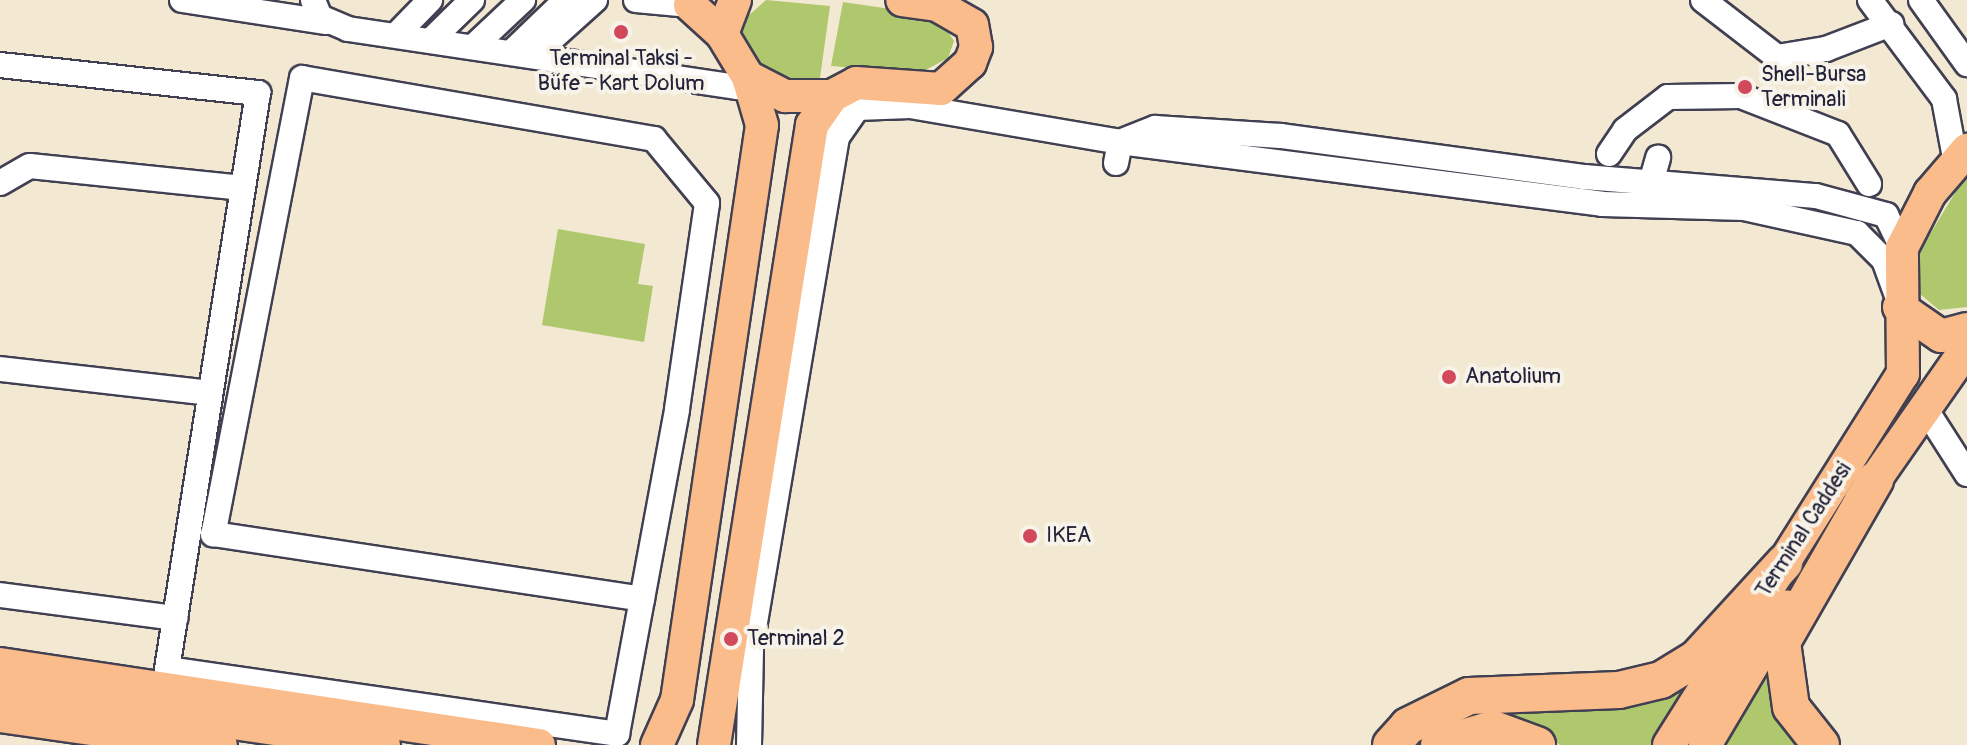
<!DOCTYPE html>
<html>
<head>
<meta charset="utf-8">
<style>
	body { margin:0 }
	#map { position:relative; width:1967px; height:745px; overflow:hidden; background:#f3e9d3; font-family:Pangolin,sans-serif }
	div>[style] { position:absolute }
	.green>* { inset:0; background:#afc76d }
	.roads { filter:drop-shadow(2px 0 #414052) drop-shadow(-2px 0 #414052) drop-shadow(0 2px #414052) drop-shadow(0 -2px #414052) }
	.minor>* { height:24px; margin:-12px; padding:0 12px; transform-origin:12px; border-radius:12px; background:#fff }
	.major>* { height:32px; margin:-16px; padding:0 16px; transform-origin:16px; border-radius:16px; background:#fabc8b }
	.highway>* { height:36px; margin:-18px; padding:0 18px; transform-origin:18px; border-radius:18px; background:#fabc8b }
	.dots>* { width:22px; height:22px; translate:-50% -50%; box-sizing:border-box; border:4px solid #f7f3e8; border-radius:50% }
	span { translate:-50% -50%; white-space:nowrap; text-align:center; line-height:1.15; -webkit-text-stroke:8px #f7f3e8; paint-order:stroke }
	.poi-label { font-size:22px; color:#22223b }
	.left { translate:0 -50%; text-align:left }
	.street-label { font-size:22px; color:#22223b }
</style>
</head>
<body>
<div id="map">
	<div class="green">
		<i style="clip-path:polygon(766px 0,830px 6px,819px 85px,760px 77px,739px 24px)"></i>
		<i style="clip-path:polygon(843px 2px,938px 16px,954px 41px,948px 58px,920px 73px,831px 66px)"></i>
		<i style="clip-path:polygon(1967px 173px,1967px 307px,1939px 310px,1920px 294px,1918px 254px)"></i>
		<i style="clip-path:polygon(558px 229px,645px 244px,638px 284px,653px 286px,644px 342px,542px 325px)"></i>
		<i style="clip-path:polygon(1772px 651px,1806px 745px,1715px 745px)"></i>
		<i style="clip-path:polygon(1697px 677px,1657px 745px,1560px 745px,1544px 731px,1412px 745px,1474px 710px)"></i>
	</div>
	<div class="roads">
		<div class="minor">
			<i style="left:182px;top:0;width:146px;rotate:8.7deg"></i>
			<i style="left:313px;top:0;width:18px;rotate:68deg"></i>
			<i style="left:320px;top:17px;width:30px;rotate:23deg"></i>
			<i style="left:348px;top:29px;width:394px;rotate:8.5deg"></i>
			<i style="left:738px;top:87px;width:14px;rotate:-45deg"></i>
			<i style="left:636px;top:0;width:54px;rotate:5.3deg"></i>
			<i style="left:1703px;top:0;width:93px;rotate:37.6deg"></i>
			<i style="left:1777px;top:57px;width:50px;rotate:-9.3deg"></i>
			<i style="left:1826px;top:49px;width:70px;rotate:-21deg"></i>
			<i style="left:1870px;top:0;width:124px;rotate:53.2deg"></i>
			<i style="left:1944px;top:99px;width:60px;rotate:79.4deg"></i>
			<i style="left:1921px;top:0;width:79px;rotate:54.3deg"></i>
			<i style="left:396px;top:35px;width:49px;rotate:-45.8deg"></i>
			<i style="left:432px;top:39px;width:56px;rotate:-44.3deg"></i>
			<i style="left:475px;top:45px;width:66px;rotate:-43.2deg"></i>
			<i style="left:515px;top:49px;width:71px;rotate:-43.9deg"></i>
			<i style="left:537px;top:52px;width:78px;rotate:-41.9deg"></i>
			<i style="left:0;top:65px;width:260px;rotate:6.2deg"></i>
			<i style="left:258px;top:93px;width:583px;rotate:98.98deg"></i>
			<i style="left:167px;top:669px;width:455px;rotate:8.2deg"></i>
			<i style="left:617px;top:734px;width:330px;rotate:-79.5deg"></i>
			<i style="left:677px;top:409px;width:208px;rotate:-81.7deg"></i>
			<i style="left:707px;top:203px;width:83px;rotate:-129.6deg"></i>
			<i style="left:654px;top:139px;width:357px;rotate:-170.2deg"></i>
			<i style="left:302px;top:78px;width:465px;rotate:101deg"></i>
			<i style="left:213px;top:534px;width:434px;rotate:8.6deg"></i>
			<i style="left:1609px;top:154px;width:29px;rotate:-56deg"></i>
			<i style="left:1625px;top:130px;width:54px;rotate:-37.5deg"></i>
			<i style="left:1668px;top:97px;width:73px;rotate:-0.8deg"></i>
			<i style="left:1741px;top:96px;width:104px;rotate:21.4deg"></i>
			<i style="left:1838px;top:134px;width:59px;rotate:58.2deg"></i>
			<i style="left:1116px;top:163px;width:21px;rotate:-79deg"></i>
			<i style="left:1120px;top:142px;width:486px;rotate:7.3deg"></i>
			<i style="left:1602px;top:204px;width:142px;rotate:1.6deg"></i>
			<i style="left:1744px;top:208px;width:116px;rotate:12.5deg"></i>
			<i style="left:1857px;top:233px;width:38px;rotate:45deg"></i>
			<i style="left:1884px;top:260px;width:38px;rotate:70deg"></i>
			<i style="left:0;top:183px;width:34px;rotate:-30deg"></i>
			<i style="left:30px;top:166px;width:214px;rotate:5.9deg"></i>
			<i style="left:1648px;top:193px;width:37px;rotate:-74deg"></i>
			<i style="left:0;top:369px;width:211px;rotate:6.5deg"></i>
			<i style="left:1926px;top:410px;width:76px;rotate:57.4deg"></i>
			<i style="left:0;top:595px;width:177px;rotate:7.5deg"></i>
			<i style="left:749px;top:745px;width:99px;rotate:-88.8deg"></i>
			<i style="left:751px;top:646px;width:516px;rotate:-80.41deg"></i>
			<i style="left:837px;top:137px;width:35px;rotate:-55deg"></i>
			<i style="left:857px;top:108px;width:53px;rotate:-2.2deg"></i>
			<i style="left:910px;top:106px;width:213px;rotate:9.7deg"></i>
			<i style="left:1120px;top:142px;width:38px;rotate:-22deg"></i>
			<i style="left:1155px;top:128px;width:126px;rotate:3.6deg"></i>
			<i style="left:1281px;top:136px;width:306px;rotate:7.7deg"></i>
			<i style="left:1584px;top:177px;width:233px;rotate:4.7deg"></i>
			<i style="left:1816px;top:196px;width:73px;rotate:15.2deg"></i>
			<i style="left:1886px;top:215px;width:37px;rotate:64deg"></i>
		</div>
		<div class="major">
			<i style="left:690px;top:5px;width:43px;rotate:42.2deg"></i>
			<i style="left:748px;top:77px;width:42px;rotate:27.2deg"></i>
			<i style="left:785px;top:96px;width:47px"></i>
			<i style="left:1899px;top:307px;width:51px;rotate:34.6deg"></i>
			<i style="left:1941px;top:336px;width:27px;rotate:-15deg"></i>
			<i style="left:1861px;top:500px;width:185px;rotate:-55.1deg"></i>
			<i style="left:0;top:664px;width:545px;rotate:8.55deg"></i>
			<i style="left:0;top:689px;width:388px;rotate:8.3deg"></i>
			<i style="left:657px;top:745px;width:49px;rotate:-66deg"></i>
			<i style="left:677px;top:700px;width:581px;rotate:-81.59deg"></i>
			<i style="left:762px;top:125px;width:50px;rotate:-106.3deg"></i>
			<i style="left:748px;top:77px;width:50px;rotate:-121.2deg"></i>
			<i style="left:722px;top:34px;width:36px;rotate:-69deg"></i>
			<i style="left:714px;top:745px;width:628px;rotate:-81.02deg"></i>
			<i style="left:812px;top:125px;width:35px;rotate:-55deg"></i>
			<i style="left:832px;top:96px;width:27px;rotate:-28deg"></i>
			<i style="left:856px;top:83px;width:85px;rotate:4deg"></i>
			<i style="left:941px;top:89px;width:39px;rotate:-42deg"></i>
			<i style="left:970px;top:63px;width:17px;rotate:-69deg"></i>
			<i style="left:976px;top:47px;width:22px;rotate:-100deg"></i>
			<i style="left:972px;top:25px;width:40px;rotate:-150.3deg"></i>
			<i style="left:937px;top:5px;width:35px;rotate:-172deg"></i>
			<i style="left:1669px;top:745px;width:439px;rotate:-57.8deg"></i>
			<i style="left:1903px;top:374px;width:126px;rotate:-90.5deg"></i>
			<i style="left:1902px;top:248px;width:62px;rotate:-63deg"></i>
			<i style="left:1930px;top:193px;width:57px;rotate:-49.3deg"></i>
			<i style="left:1705px;top:745px;width:161px;rotate:-59.3deg"></i>
		</div>
		<div class="highway">
			<i style="left:0;top:714px;width:221px;rotate:8.1deg"></i>
			<i style="left:1391px;top:745px;width:25px;rotate:-48deg"></i>
			<i style="left:1408px;top:726px;width:68px;rotate:-26.2deg"></i>
			<i style="left:1469px;top:696px;width:150px;rotate:-2.3deg"></i>
			<i style="left:1619px;top:690px;width:43px;rotate:-13.4deg"></i>
			<i style="left:1661px;top:680px;width:42px;rotate:-31.4deg"></i>
			<i style="left:1697px;top:658px;width:129px;rotate:-47.5deg"></i>
			<i style="left:1439px;top:745px;width:56px;rotate:-16.5deg"></i>
			<i style="left:1493px;top:729px;width:47px;rotate:20deg"></i>
			<i style="left:1821px;top:745px;width:48px;rotate:-128.3deg"></i>
			<i style="left:1791px;top:707px;width:66px;rotate:-97.9deg"></i>
			<i style="left:1782px;top:642px;width:187px;rotate:-60.1deg"></i>
		</div>
	</div>
	<div class="dots">
		<i style="left:621px;top:32px;background:#d1495b"></i>
		<i style="left:1745px;top:87px;background:#d1495b"></i>
		<i style="left:1449px;top:377px;background:#d1495b"></i>
		<i style="left:1030px;top:536px;background:#d1495b"></i>
		<i style="left:731px;top:639px;background:#d1495b"></i>
	</div>
	<div class="poi-label">
		<span style="left:621px;top:71px">Terminal Taksi -<br>Büfe - Kart Dolum</span>
		<span class="left" style="left:1761px;top:87px">Shell-Bursa<br>Terminali</span>
		<span class="left" style="left:1465px;top:377px">Anatolium</span>
		<span class="left" style="left:1046px;top:536px">IKEA</span>
		<span class="left" style="left:747px;top:639px">Terminal 2</span>
	</div>
	<div class="street-label">
		<span style="left:1804px;top:530px;rotate:-57deg">Terminal Caddesi</span>
	</div>
</div>
</body>
</html>
